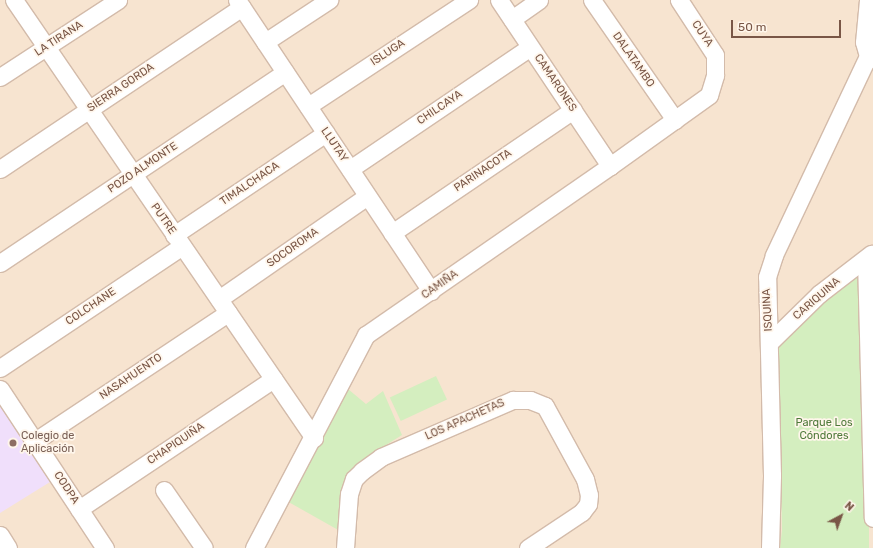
<!DOCTYPE html>
<html>
<head>
<meta charset="utf-8">
<style>
	body { margin:0 }
	#map { position:relative; width:873px; height:548px; overflow:hidden; background:#fff3e3; font-family:Rubik,sans-serif }
	div>[style] { position:absolute }
	.residential>* { inset:0; background:#f7e4d0; transform-origin:0 0 }
	.education>* { inset:0; background:#f0dffb }
	.green>* { inset:0; background:#d4eebf; transform-origin:0 0 }
	.roads { filter:drop-shadow(1px 0 #d3bbaa) drop-shadow(-1px 0 #d3bbaa) drop-shadow(0 1px #d3bbaa) drop-shadow(0 -1px #d3bbaa) }
	.minor>* { height:17px; margin:-8.5px; padding:0 8.5px; transform-origin:8.5px; border-radius:8.5px; background:#fff }
	.dots>* { width:11px; height:11px; translate:-50% -50%; box-sizing:border-box; border:2px solid #fff6eb; border-radius:50% }
	span { translate:-50% -50%; white-space:nowrap; text-align:center; line-height:1.15; -webkit-text-stroke:3.5px #fff6eb; paint-order:stroke }
	.street-label { font-size:11px; color:#795646 }
	.park-label { font-size:11px; color:#4f7a3a }
	.education-label { font-size:11px; color:#785e54 }
	.left { translate:0 -50%; text-align:left }
	.north { position:absolute; left:821px; top:496px; width:40px; height:40px; -webkit-text-stroke:3px #fff6eb; paint-order:stroke; rotate:41deg; font-size:11px; font-weight:700; line-height:16px; text-align:center; color:#795646 }
	.north::after { content:''; display:block; margin:auto; width:14px; height:18px; background:#795646; clip-path:polygon(50% 0,100% 100%,50% 72%,0 100%) }
	.scale { position:absolute; left:731px; top:20px; width:110px; height:18px; box-sizing:border-box; border:2px solid #795646; border-top:0; padding-left:5px; font-size:12px; line-height:14px; white-space:nowrap; color:#795646; -webkit-text-stroke:3px #fff6eb; paint-order:stroke }
</style>
</head>
<body>
<div id="map">
	<div class="residential">
		<i style="left:0;top:0;width:873px;height:548px"></i>
	</div>
	<div class="education">
		<i style="clip-path:polygon(0 404px,50px 482px,0 513px)"></i>
	</div>
	<div class="green">
		<i style="clip-path:polygon(859px 270px,869px 498px,869px 548px,780px 548px,782px 530px,778px 345px,798px 322px)"></i>
		<i style="left:436px;top:376px;width:26px;height:51px;rotate:65deg"></i>
		<i style="clip-path:polygon(348px 389px,366px 404px,383px 391px,402px 435px,359px 462px,348px 479px,340px 531px,285px 500px)"></i>
	</div>
	<div class="roads">
		<div class="minor">
			<i style="left:14px;top:0;width:531px;rotate:55.59deg"></i>
			<i style="left:237px;top:0;width:350px;rotate:56.3deg"></i>
			<i style="left:499px;top:0;width:200px;rotate:56.2deg"></i>
			<i style="left:592px;top:0;width:146px;rotate:55.3deg"></i>
			<i style="left:868px;top:0;width:42px;rotate:95.4deg"></i>
			<i style="left:864px;top:42px;width:18px;rotate:74deg"></i>
			<i style="left:512px;top:19px;width:33px;rotate:-35deg"></i>
			<i style="left:265px;top:42px;width:77px;rotate:-33.3deg"></i>
			<i style="left:0;top:77px;width:141px;rotate:-33.1deg"></i>
			<i style="left:308px;top:106px;width:193px;rotate:-33.4deg"></i>
			<i style="left:0;top:169px;width:291px;rotate:-33.8deg"></i>
			<i style="left:350px;top:169px;width:217px;rotate:-34.1deg"></i>
			<i style="left:392px;top:233px;width:219px;rotate:-34.2deg"></i>
			<i style="left:174px;top:235px;width:183px;rotate:-33.9deg"></i>
			<i style="left:866px;top:259px;width:259px;rotate:88.5deg"></i>
			<i style="left:0;top:263px;width:343px;rotate:-33.8deg"></i>
			<i style="left:219px;top:299px;width:180px;rotate:-34.8deg"></i>
			<i style="left:770px;top:342px;width:69px;rotate:-44.4deg"></i>
			<i style="left:819px;top:294px;width:66px;rotate:-37.6deg"></i>
			<i style="left:0;top:368px;width:219px;rotate:-33.8deg"></i>
			<i style="left:0;top:389px;width:191px;rotate:56.6deg"></i>
			<i style="left:35px;top:441px;width:232px;rotate:-33.6deg"></i>
			<i style="left:164px;top:490px;width:70px;rotate:55.4deg"></i>
			<i style="left:79px;top:509px;width:234px;rotate:-33.8deg"></i>
			<i style="left:0;top:535px;width:15px;rotate:58deg"></i>
			<i style="left:254px;top:548px;width:241px;rotate:-62.3deg"></i>
			<i style="left:366px;top:335px;width:297px;rotate:-34.7deg"></i>
			<i style="left:610px;top:166px;width:122px;rotate:-35.6deg"></i>
			<i style="left:709px;top:95px;width:21px;rotate:-73deg"></i>
			<i style="left:715px;top:75px;width:20px;rotate:-90deg"></i>
			<i style="left:715px;top:55px;width:66px;rotate:-123.2deg"></i>
			<i style="left:345px;top:548px;width:54px;rotate:-85.8deg"></i>
			<i style="left:349px;top:494px;width:16px;rotate:-72deg"></i>
			<i style="left:354px;top:479px;width:11px;rotate:-45deg"></i>
			<i style="left:362px;top:471px;width:24px;rotate:-36deg"></i>
			<i style="left:381px;top:457px;width:144px;rotate:-23.4deg"></i>
			<i style="left:513px;top:400px;width:17px"></i>
			<i style="left:530px;top:400px;width:16px;rotate:22deg"></i>
			<i style="left:545px;top:406px;width:83px;rotate:61.3deg"></i>
			<i style="left:585px;top:479px;width:16px;rotate:76deg"></i>
			<i style="left:589px;top:495px;width:9px;rotate:96deg"></i>
			<i style="left:588px;top:504px;width:10px;rotate:127deg"></i>
			<i style="left:582px;top:512px;width:65px;rotate:146.3deg"></i>
			<i style="left:770px;top:548px;width:73px;rotate:-88.4deg"></i>
			<i style="left:772px;top:475px;width:198px;rotate:-91.4deg"></i>
			<i style="left:767px;top:277px;width:23px;rotate:-72deg"></i>
			<i style="left:774px;top:255px;width:231px;rotate:-64.7deg"></i>
		</div>
	</div>
	<div class="dots">
		<i style="left:13px;top:443px;background:#8d6e63"></i>
	</div>
	<div class="street-label">
		<span style="left:702px;top:34px;rotate:56deg">CUYA</span>
		<span style="left:59px;top:39px;rotate:-33deg">LA TIRANA</span>
		<span style="left:388px;top:53px;rotate:-33deg">ISLUGA</span>
		<span style="left:633px;top:60px;rotate:55deg">DALATAMBO</span>
		<span style="left:555px;top:83px;rotate:56deg">CAMARONES</span>
		<span style="left:121px;top:88px;rotate:-34deg">SIERRA GORDA</span>
		<span style="left:440px;top:108px;rotate:-34deg">CHILCAYA</span>
		<span style="left:334px;top:145px;rotate:56deg">LLUTAY</span>
		<span style="left:143px;top:168px;rotate:-34deg">POZO ALMONTE</span>
		<span style="left:483px;top:171px;rotate:-34deg">PARINACOTA</span>
		<span style="left:250px;top:184px;rotate:-34deg">TIMALCHACA</span>
		<span style="left:163px;top:219px;rotate:55deg">PUTRE</span>
		<span style="left:293px;top:248px;rotate:-35deg">SOCOROMA</span>
		<span style="left:440px;top:285px;rotate:-35deg">CAMIÑA</span>
		<span style="left:817px;top:299px;rotate:-41deg">CARIQUINA</span>
		<span style="left:91px;top:307px;rotate:-34deg">COLCHANE</span>
		<span style="left:768px;top:310px;rotate:-93deg">ISQUINA</span>
		<span style="left:131px;top:377px;rotate:-34deg">NASAHUENTO</span>
		<span style="left:465px;top:420px;rotate:-24deg">LOS APACHETAS</span>
		<span style="left:176px;top:444px;rotate:-34deg">CHAPIQUIÑA</span>
		<span style="left:66px;top:488px;rotate:57deg">CODPA</span>
	</div>
	<div class="park-label">
		<span style="left:824px;top:430px">Parque Los<br>Cóndores</span>
	</div>
	<div class="education-label">
		<span class="left" style="left:21px;top:443px">Colegio de<br>Aplicación</span>
	</div>
	<div class="north">N</div>
	<div class="scale">50 m</div>
</div>
</body>
</html>
